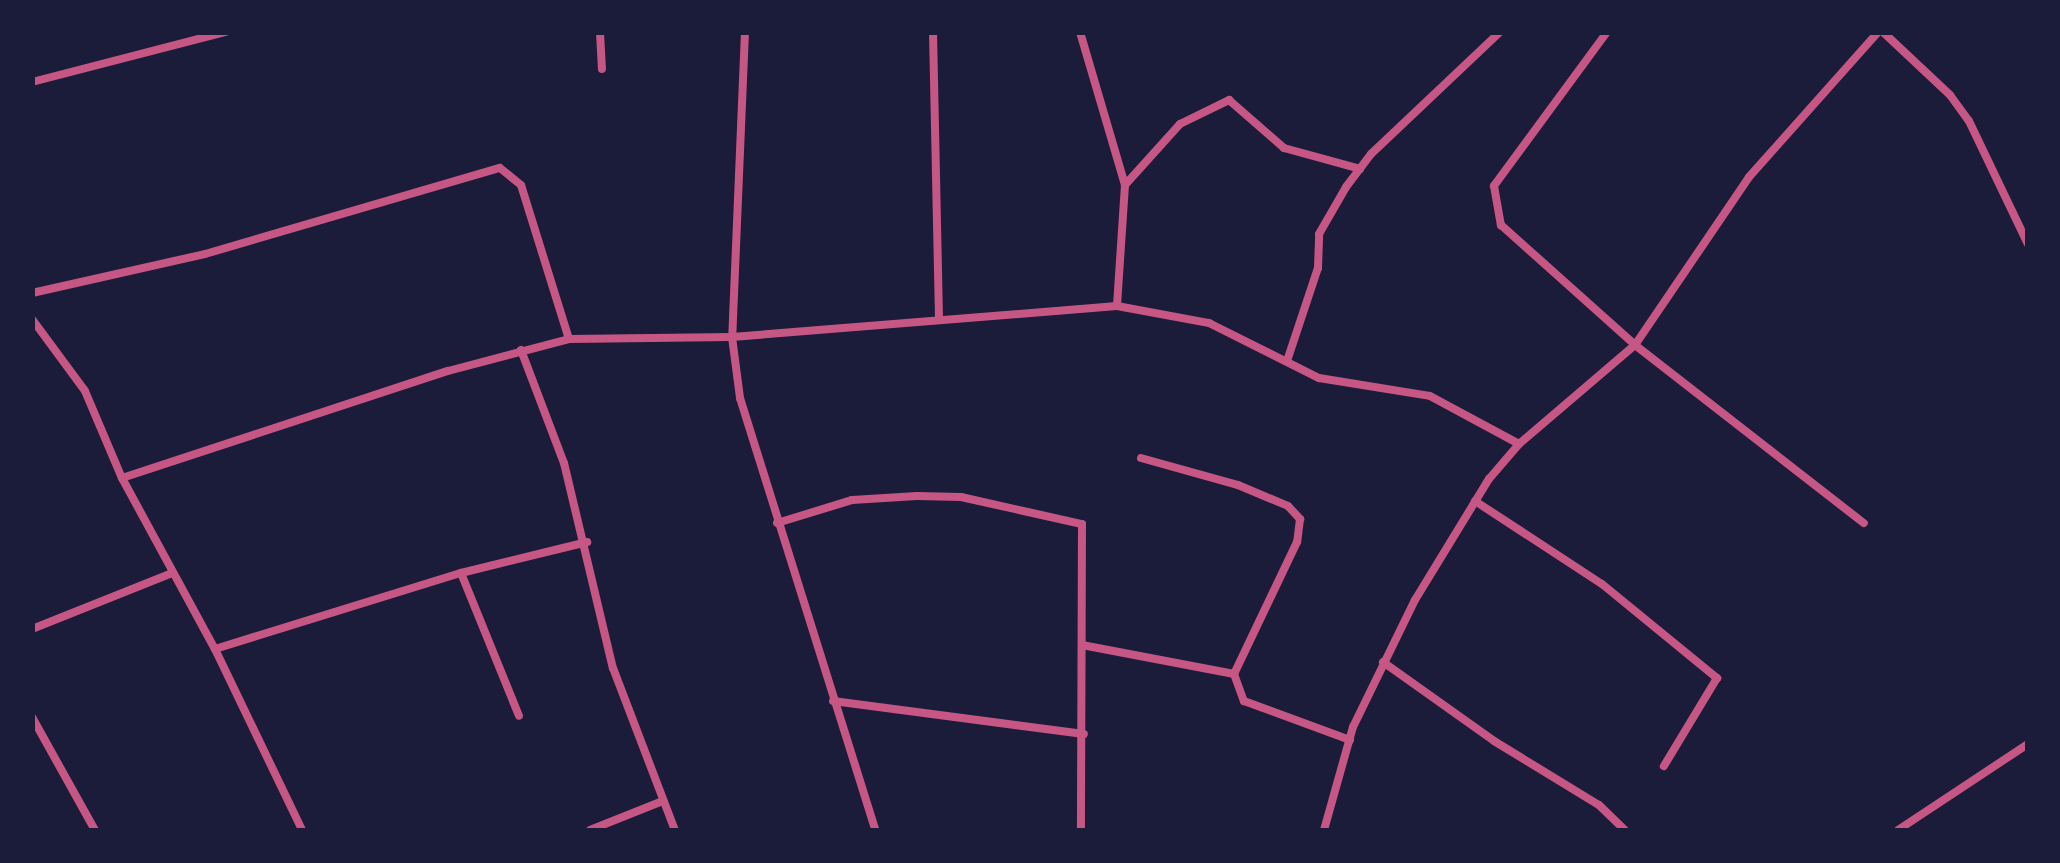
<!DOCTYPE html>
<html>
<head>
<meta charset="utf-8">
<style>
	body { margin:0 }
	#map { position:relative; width:2060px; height:863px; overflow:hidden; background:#1b1b3a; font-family:"PT Serif",serif }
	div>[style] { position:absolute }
	.minor>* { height:8px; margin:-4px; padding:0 4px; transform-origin:4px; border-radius:4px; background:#c65784 }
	span { translate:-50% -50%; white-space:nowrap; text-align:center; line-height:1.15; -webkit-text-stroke:10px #1b1b3a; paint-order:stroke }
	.frame { position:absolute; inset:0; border:35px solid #1b1b3a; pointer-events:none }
</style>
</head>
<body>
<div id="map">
	<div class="minor">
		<i style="left:600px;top:32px;width:37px;rotate:87deg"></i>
		<i style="left:745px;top:32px;width:305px;rotate:92.4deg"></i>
		<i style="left:732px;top:337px;width:62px;rotate:82.5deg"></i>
		<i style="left:740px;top:398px;width:453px;rotate:72.6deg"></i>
		<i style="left:933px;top:32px;width:288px;rotate:88.8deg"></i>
		<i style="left:1080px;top:32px;width:159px;rotate:73.6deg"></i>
		<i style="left:1125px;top:185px;width:121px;rotate:93.8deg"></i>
		<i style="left:1607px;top:32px;width:191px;rotate:126.3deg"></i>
		<i style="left:1494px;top:186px;width:40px;rotate:80deg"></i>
		<i style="left:1501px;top:225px;width:180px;rotate:41.8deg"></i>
		<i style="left:1635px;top:345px;width:290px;rotate:37.9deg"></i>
		<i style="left:1883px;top:32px;width:92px;rotate:43.2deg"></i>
		<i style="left:1950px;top:95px;width:32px;rotate:54deg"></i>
		<i style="left:1969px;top:121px;width:136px;rotate:64.4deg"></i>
		<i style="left:32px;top:82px;width:200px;rotate:-14.5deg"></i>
		<i style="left:1125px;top:185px;width:82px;rotate:-48deg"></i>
		<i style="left:1180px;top:124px;width:55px;rotate:-26.1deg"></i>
		<i style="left:1229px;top:100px;width:73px;rotate:41.1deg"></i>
		<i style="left:1284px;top:148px;width:79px;rotate:15.4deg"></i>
		<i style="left:32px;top:293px;width:177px;rotate:-12.7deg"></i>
		<i style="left:205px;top:254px;width:307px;rotate:-16.3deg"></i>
		<i style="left:500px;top:168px;width:27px;rotate:39deg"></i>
		<i style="left:521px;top:185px;width:161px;rotate:72.7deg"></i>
		<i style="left:32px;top:319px;width:89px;rotate:53.6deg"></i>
		<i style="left:85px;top:391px;width:95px;rotate:67deg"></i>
		<i style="left:122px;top:478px;width:195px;rotate:61.5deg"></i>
		<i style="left:215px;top:649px;width:201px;rotate:64.3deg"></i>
		<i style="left:521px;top:350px;width:121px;rotate:69.2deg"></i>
		<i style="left:564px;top:463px;width:211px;rotate:76.6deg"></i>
		<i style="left:613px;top:668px;width:173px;rotate:69.1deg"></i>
		<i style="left:1287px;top:361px;width:98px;rotate:-71.6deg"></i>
		<i style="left:1318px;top:268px;width:34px;rotate:-88deg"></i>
		<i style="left:1319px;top:234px;width:54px;rotate:-60.1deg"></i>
		<i style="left:1346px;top:187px;width:41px;rotate:-52.9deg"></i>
		<i style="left:1371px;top:154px;width:178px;rotate:-43.4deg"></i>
		<i style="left:1141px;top:458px;width:101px;rotate:15.6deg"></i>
		<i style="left:1238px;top:485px;width:54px;rotate:22.8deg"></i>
		<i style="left:1288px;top:506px;width:18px;rotate:47deg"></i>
		<i style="left:1300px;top:519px;width:23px;rotate:97deg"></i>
		<i style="left:1297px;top:542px;width:146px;rotate:115.5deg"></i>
		<i style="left:122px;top:478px;width:343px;rotate:-18.2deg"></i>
		<i style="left:448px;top:371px;width:125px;rotate:-14.8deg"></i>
		<i style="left:569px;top:339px;width:163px;rotate:-0.7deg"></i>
		<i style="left:732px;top:337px;width:386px;rotate:-4.6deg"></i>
		<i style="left:1117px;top:306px;width:94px;rotate:10.5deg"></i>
		<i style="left:1209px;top:323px;width:123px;rotate:26.6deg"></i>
		<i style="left:1319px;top:378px;width:112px;rotate:9.2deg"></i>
		<i style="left:1430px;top:396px;width:101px;rotate:28.3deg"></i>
		<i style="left:1475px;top:501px;width:152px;rotate:33.2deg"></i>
		<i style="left:1602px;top:584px;width:149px;rotate:39.3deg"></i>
		<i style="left:1717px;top:678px;width:103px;rotate:121.1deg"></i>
		<i style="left:777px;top:523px;width:78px;rotate:-17deg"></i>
		<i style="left:852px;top:500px;width:65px;rotate:-3.5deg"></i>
		<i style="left:917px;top:496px;width:44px;rotate:1.3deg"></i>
		<i style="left:961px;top:497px;width:124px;rotate:12.6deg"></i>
		<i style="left:1082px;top:524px;width:306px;rotate:90.2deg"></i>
		<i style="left:461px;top:573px;width:154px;rotate:67.9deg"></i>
		<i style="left:32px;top:629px;width:151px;rotate:-21.8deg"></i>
		<i style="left:1082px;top:645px;width:155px;rotate:10.8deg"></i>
		<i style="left:1234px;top:674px;width:29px;rotate:70deg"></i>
		<i style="left:1244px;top:701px;width:113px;rotate:20.2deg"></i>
		<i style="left:215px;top:649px;width:257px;rotate:-17.2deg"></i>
		<i style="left:461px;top:573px;width:130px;rotate:-13.8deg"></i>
		<i style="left:1383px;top:662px;width:136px;rotate:35.4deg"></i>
		<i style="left:1494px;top:741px;width:123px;rotate:31.4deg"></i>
		<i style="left:1599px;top:805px;width:36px;rotate:44deg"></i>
		<i style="left:833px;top:701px;width:253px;rotate:7.5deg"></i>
		<i style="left:32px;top:717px;width:129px;rotate:60.9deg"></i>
		<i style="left:590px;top:830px;width:79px;rotate:-21.7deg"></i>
		<i style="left:1324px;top:830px;width:107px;rotate:-74.3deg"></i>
		<i style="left:1353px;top:727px;width:141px;rotate:-64deg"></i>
		<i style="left:1415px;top:600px;width:142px;rotate:-58.6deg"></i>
		<i style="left:1489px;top:479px;width:46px;rotate:-49.4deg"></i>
		<i style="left:1519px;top:444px;width:153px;rotate:-40.5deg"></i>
		<i style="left:1635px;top:345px;width:203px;rotate:-55.8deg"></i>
		<i style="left:1749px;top:177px;width:194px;rotate:-48.3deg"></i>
		<i style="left:1898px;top:830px;width:156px;rotate:-33.5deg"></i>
	</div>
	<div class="frame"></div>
</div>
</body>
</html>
